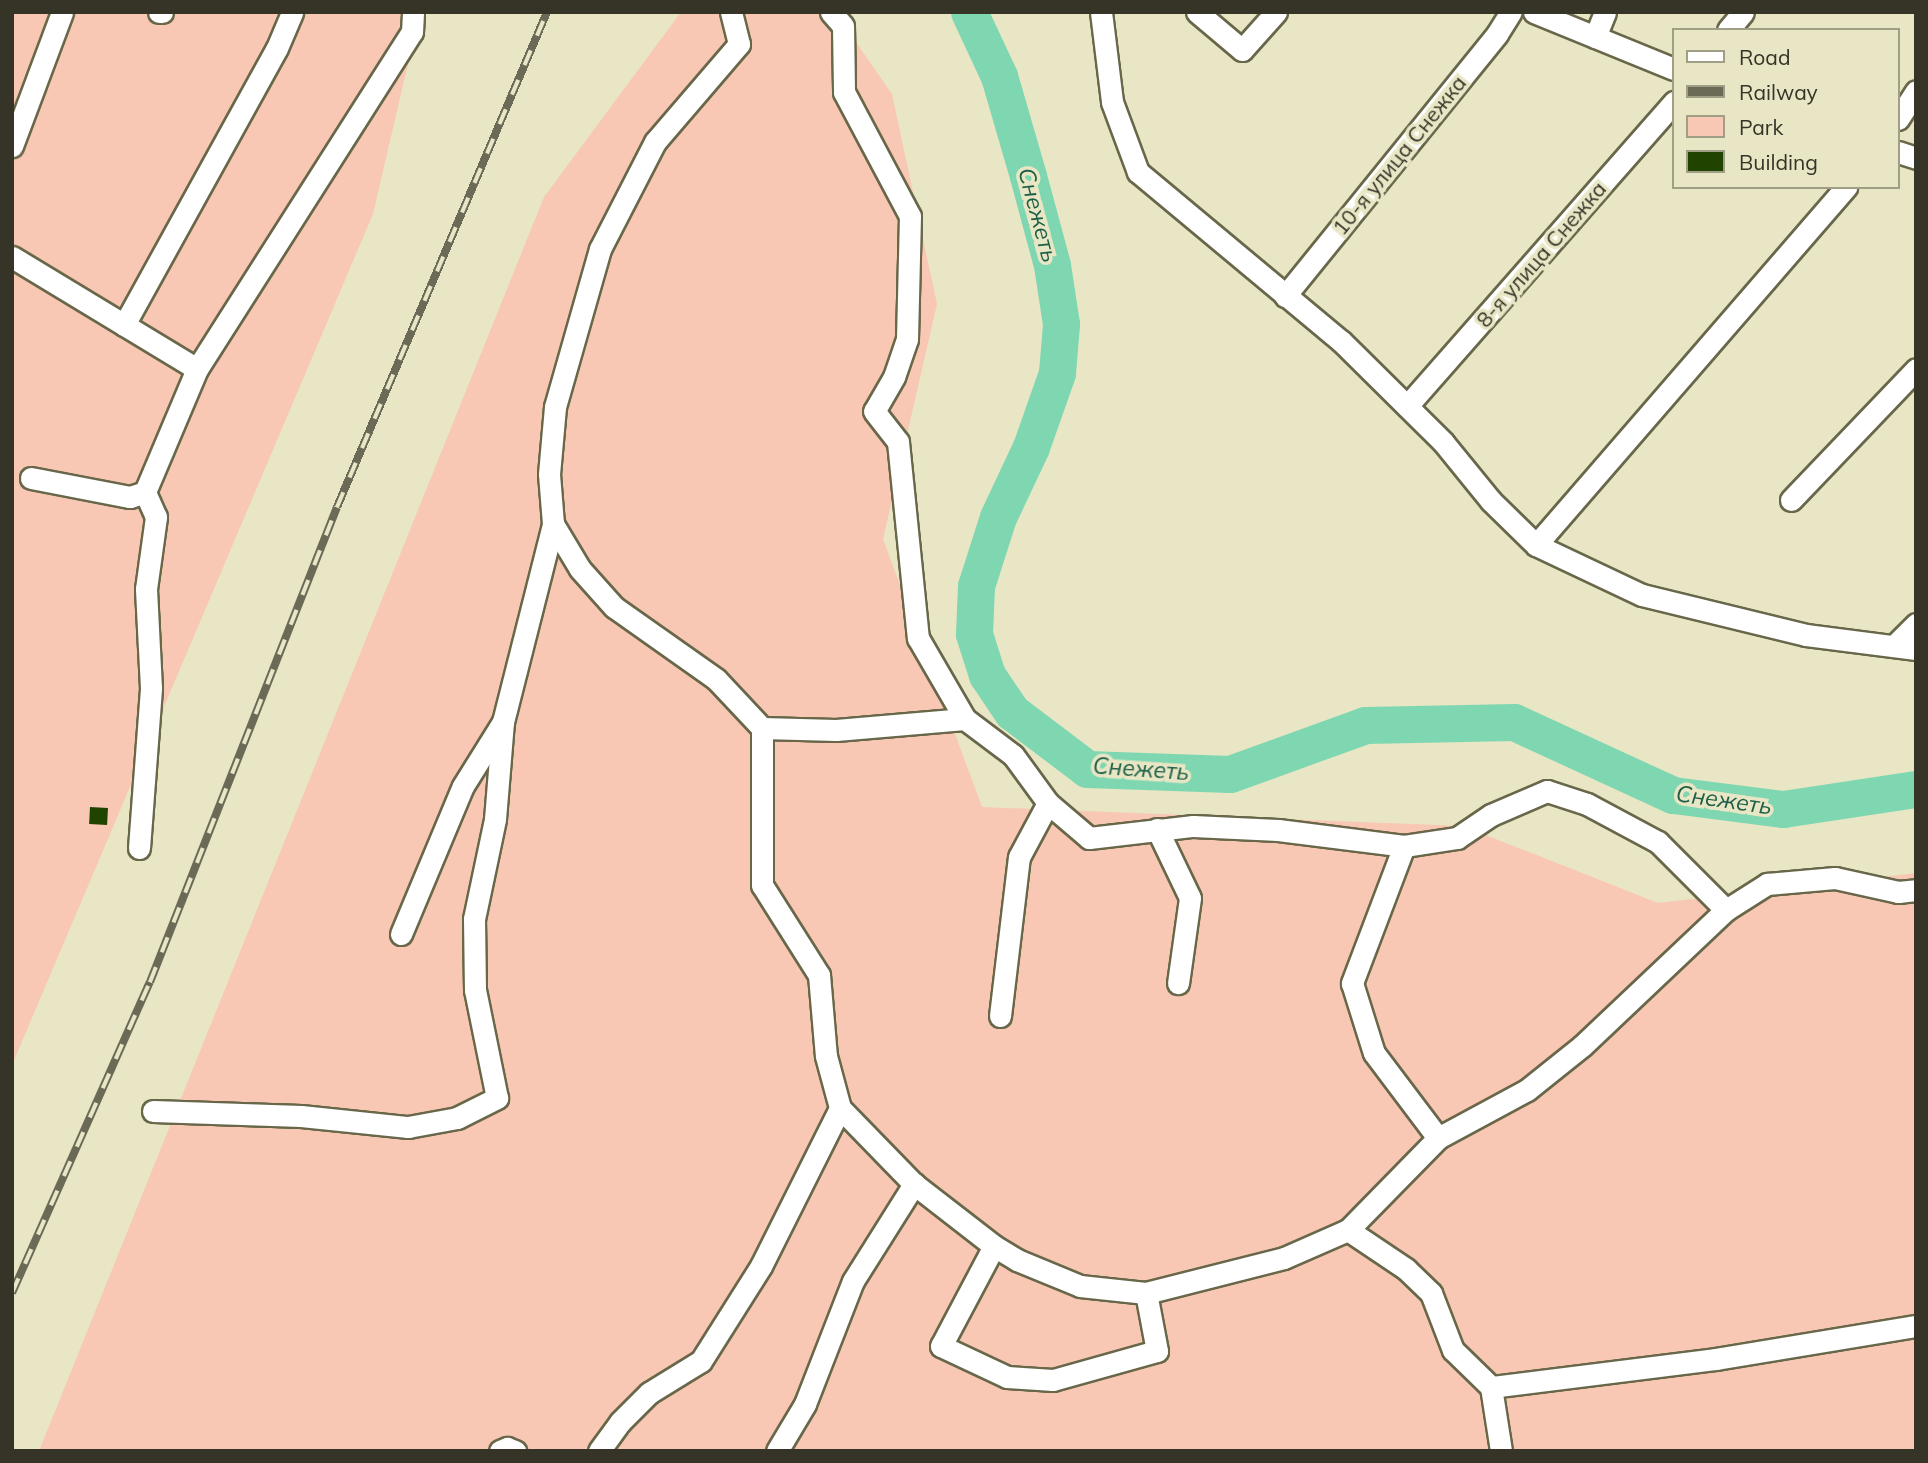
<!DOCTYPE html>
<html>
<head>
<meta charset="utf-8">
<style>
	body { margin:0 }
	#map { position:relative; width:1928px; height:1463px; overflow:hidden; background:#e8e6c5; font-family:Mulish,sans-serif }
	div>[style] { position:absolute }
	.green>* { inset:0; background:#f8c8b4 }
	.river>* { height:37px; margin:-18.5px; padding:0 18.5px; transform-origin:18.5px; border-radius:18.5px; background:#7fd7b1 }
	.building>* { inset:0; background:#204400; transform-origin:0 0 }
	.roads { filter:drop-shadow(2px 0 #69674a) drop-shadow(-2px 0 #69674a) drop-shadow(0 2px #69674a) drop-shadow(0 -2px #69674a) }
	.minor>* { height:21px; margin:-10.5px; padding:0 10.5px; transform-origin:10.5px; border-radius:10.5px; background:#fff }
	.rail>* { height:8px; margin-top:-4px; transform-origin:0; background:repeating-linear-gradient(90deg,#e8e6c5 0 16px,#6b6a57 0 32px); box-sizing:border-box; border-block:2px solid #6b6a57 }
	span { translate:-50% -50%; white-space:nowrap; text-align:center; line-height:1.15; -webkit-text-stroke:7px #e8e6c5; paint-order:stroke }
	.street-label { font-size:21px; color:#353427 }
	.water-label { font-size:23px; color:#1c5f46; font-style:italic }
	.frame { position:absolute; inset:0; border:14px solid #353427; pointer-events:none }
	.legend { position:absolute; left:1672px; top:28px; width:228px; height:161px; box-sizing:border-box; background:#e8e6c5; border:2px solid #a09f86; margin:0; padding:9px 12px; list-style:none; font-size:21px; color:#353427 }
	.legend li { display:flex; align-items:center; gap:14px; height:35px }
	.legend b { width:35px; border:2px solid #a09f86 }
</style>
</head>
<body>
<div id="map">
	<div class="green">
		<i style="clip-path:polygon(12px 12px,420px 12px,373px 214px,12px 1065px)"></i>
		<i style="clip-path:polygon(681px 12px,835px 12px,892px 94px,937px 304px,883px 539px,982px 807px,1463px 826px,1658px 903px,1916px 873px,1916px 1451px,39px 1451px,544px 197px)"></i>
	</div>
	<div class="river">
		<i style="left:969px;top:12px;width:71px;rotate:64.9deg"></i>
		<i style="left:999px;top:76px;width:104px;rotate:73.8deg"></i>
		<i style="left:1028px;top:176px;width:92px;rotate:74.9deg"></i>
		<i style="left:1052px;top:265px;width:60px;rotate:81.3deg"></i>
		<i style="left:1061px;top:324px;width:49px;rotate:94.7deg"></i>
		<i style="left:1057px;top:373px;width:78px;rotate:109.4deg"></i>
		<i style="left:1031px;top:447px;width:77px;rotate:115.2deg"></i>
		<i style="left:998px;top:517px;width:72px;rotate:107.7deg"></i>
		<i style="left:976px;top:586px;width:48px;rotate:92.4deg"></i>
		<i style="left:974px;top:634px;width:43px;rotate:72.4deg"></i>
		<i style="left:987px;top:675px;width:45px;rotate:56deg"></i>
		<i style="left:1012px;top:712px;width:94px;rotate:37.2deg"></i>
		<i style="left:1087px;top:769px;width:143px;rotate:2deg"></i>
		<i style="left:1230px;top:774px;width:144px;rotate:-19.9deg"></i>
		<i style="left:1365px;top:725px;width:149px;rotate:-1.2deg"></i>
		<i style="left:1514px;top:722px;width:175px;rotate:24.7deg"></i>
		<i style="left:1673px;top:795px;width:111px;rotate:7.3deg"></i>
		<i style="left:1783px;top:809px;width:134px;rotate:-8.6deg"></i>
	</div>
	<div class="building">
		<i style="left:90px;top:807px;width:18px;height:17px;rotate:3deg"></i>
	</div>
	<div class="roads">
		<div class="minor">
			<i style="left:159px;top:12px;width:3px"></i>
			<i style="left:731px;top:12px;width:33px;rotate:76deg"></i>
			<i style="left:739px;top:44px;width:129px;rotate:130.6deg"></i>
			<i style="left:655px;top:142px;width:120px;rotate:117.2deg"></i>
			<i style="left:600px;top:249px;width:164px;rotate:105.9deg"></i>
			<i style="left:555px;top:407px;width:67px;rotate:95.1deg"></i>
			<i style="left:549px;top:474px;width:50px;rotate:85.4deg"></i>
			<i style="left:553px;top:524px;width:52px;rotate:59deg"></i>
			<i style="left:580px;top:569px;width:51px;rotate:48.2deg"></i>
			<i style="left:614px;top:607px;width:125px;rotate:35.2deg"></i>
			<i style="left:716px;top:679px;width:67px;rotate:46.8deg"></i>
			<i style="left:762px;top:728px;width:157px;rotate:90deg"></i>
			<i style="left:762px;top:885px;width:107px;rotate:57.7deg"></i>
			<i style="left:819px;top:975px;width:81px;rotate:85.1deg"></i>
			<i style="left:826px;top:1056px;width:54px;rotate:74.9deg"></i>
			<i style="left:840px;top:1108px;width:106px;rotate:45.8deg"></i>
			<i style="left:914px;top:1184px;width:101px;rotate:37.8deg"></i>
			<i style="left:994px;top:1246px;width:27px;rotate:31deg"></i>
			<i style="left:1017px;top:1260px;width:68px;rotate:22.4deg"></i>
			<i style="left:1080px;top:1286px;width:66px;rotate:6.1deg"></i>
			<i style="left:1146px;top:1293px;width:142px;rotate:-14.2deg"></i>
			<i style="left:1284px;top:1258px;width:70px;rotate:-23.6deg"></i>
			<i style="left:1348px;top:1230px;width:129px;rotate:-45.6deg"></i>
			<i style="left:1438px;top:1138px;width:101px;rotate:-28.3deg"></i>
			<i style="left:1527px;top:1090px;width:70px;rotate:-38.7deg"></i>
			<i style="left:1582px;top:1046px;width:198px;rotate:-43.4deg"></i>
			<i style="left:1726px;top:910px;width:49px;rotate:-32.4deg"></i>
			<i style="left:1767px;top:884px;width:68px;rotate:-5deg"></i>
			<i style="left:1835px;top:878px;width:65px;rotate:12.5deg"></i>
			<i style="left:1898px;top:892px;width:18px;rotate:-6deg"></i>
			<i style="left:831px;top:12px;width:18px;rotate:49deg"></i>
			<i style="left:843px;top:26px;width:66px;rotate:89.1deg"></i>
			<i style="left:844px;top:92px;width:140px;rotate:62deg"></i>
			<i style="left:910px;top:216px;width:123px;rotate:91.4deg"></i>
			<i style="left:907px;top:339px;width:40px;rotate:108.9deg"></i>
			<i style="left:894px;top:377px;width:39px;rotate:120deg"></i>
			<i style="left:874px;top:411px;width:39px;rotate:52deg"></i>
			<i style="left:898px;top:442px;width:197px;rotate:84.2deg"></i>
			<i style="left:918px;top:638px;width:94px;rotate:59.9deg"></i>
			<i style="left:1101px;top:12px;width:91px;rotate:83deg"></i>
			<i style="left:1112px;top:102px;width:75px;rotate:69.6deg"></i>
			<i style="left:1138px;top:172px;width:264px;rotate:39.8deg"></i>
			<i style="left:1341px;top:341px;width:144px;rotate:44.7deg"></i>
			<i style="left:1443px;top:442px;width:76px;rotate:50.9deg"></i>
			<i style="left:1491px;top:501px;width:63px;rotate:44.4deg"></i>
			<i style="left:1536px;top:545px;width:117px;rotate:25.3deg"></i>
			<i style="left:1642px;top:595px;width:169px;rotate:13.7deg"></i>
			<i style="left:1806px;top:635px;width:111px;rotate:7.3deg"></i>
			<i style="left:1197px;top:12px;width:59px;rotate:40.2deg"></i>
			<i style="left:1242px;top:50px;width:51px;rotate:-48.2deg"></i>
			<i style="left:1534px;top:12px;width:151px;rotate:22.2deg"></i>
			<i style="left:1728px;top:30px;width:23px;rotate:-50deg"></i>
			<i style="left:1595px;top:37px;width:27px;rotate:-68deg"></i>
			<i style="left:1898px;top:119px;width:33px;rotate:-57deg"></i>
			<i style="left:12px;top:146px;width:143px;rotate:-69.5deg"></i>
			<i style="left:1898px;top:152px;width:19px;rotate:18deg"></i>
			<i style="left:12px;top:257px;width:216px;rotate:31.2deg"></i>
			<i style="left:1285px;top:296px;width:337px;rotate:-51deg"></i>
			<i style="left:1497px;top:34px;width:26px;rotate:-58deg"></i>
			<i style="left:124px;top:325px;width:316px;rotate:-61.1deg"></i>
			<i style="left:277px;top:48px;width:39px;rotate:-67deg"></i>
			<i style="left:1407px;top:406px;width:405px;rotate:-48.7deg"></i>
			<i style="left:31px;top:478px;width:101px;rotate:10.9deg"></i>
			<i style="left:130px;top:497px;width:16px;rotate:-18deg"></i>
			<i style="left:1791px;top:500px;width:181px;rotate:-46.3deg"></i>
			<i style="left:1536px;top:545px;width:474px;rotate:-49.1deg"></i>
			<i style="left:1894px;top:646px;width:31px;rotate:-45deg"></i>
			<i style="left:762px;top:728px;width:74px;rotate:1.5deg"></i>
			<i style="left:836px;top:730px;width:129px;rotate:-4.9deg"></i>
			<i style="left:965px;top:719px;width:60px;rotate:36.9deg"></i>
			<i style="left:1013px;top:755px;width:59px;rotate:53.9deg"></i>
			<i style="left:1048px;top:803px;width:54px;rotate:40.5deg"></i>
			<i style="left:1089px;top:838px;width:105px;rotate:-6.6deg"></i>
			<i style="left:1193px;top:826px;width:85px;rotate:2.7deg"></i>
			<i style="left:1278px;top:830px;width:127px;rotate:7.2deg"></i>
			<i style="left:1404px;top:846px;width:54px;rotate:-8.6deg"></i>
			<i style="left:1457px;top:838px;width:41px;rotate:-34.1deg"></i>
			<i style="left:1491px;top:815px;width:61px;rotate:-23.2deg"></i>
			<i style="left:1547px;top:791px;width:42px;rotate:18deg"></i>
			<i style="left:1587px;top:804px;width:81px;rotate:28.2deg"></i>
			<i style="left:1658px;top:842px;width:96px;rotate:45deg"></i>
			<i style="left:1157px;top:829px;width:76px;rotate:64.4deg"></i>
			<i style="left:1190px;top:898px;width:86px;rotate:98deg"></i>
			<i style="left:1404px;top:846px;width:147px;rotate:110.8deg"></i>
			<i style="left:1352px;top:983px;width:73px;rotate:72.6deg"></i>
			<i style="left:1374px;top:1053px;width:106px;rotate:53deg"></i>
			<i style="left:139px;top:848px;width:160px;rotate:-85.7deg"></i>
			<i style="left:151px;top:688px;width:99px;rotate:-92.9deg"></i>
			<i style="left:146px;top:589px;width:73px;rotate:-82.1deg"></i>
			<i style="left:156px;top:517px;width:27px;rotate:-114deg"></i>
			<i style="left:145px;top:492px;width:134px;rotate:-67.1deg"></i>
			<i style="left:197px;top:369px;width:400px;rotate:-57.5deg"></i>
			<i style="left:412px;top:32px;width:20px;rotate:-87deg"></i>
			<i style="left:401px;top:934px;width:160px;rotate:-67.3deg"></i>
			<i style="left:463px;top:786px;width:75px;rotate:-58deg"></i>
			<i style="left:503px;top:722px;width:204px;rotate:-75.8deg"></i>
			<i style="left:1000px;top:1016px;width:160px;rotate:-83.2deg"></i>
			<i style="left:1019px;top:857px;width:61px;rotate:-61.8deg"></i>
			<i style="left:153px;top:1111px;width:148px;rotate:1.9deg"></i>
			<i style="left:301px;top:1116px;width:108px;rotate:5.9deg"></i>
			<i style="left:408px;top:1127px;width:50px;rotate:-10.4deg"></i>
			<i style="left:457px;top:1118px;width:45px;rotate:-26.6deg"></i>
			<i style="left:497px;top:1098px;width:110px;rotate:-101.5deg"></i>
			<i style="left:475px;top:990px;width:71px;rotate:-90.8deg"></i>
			<i style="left:474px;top:919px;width:102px;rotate:-78.1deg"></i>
			<i style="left:495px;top:819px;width:97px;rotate:-85.3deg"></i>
			<i style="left:1348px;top:1230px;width:70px;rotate:33.9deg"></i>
			<i style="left:1406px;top:1269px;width:35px;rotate:44deg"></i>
			<i style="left:1431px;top:1293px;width:61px;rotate:68.9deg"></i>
			<i style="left:1453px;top:1350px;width:53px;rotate:44.2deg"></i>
			<i style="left:1491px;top:1387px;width:65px;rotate:81.1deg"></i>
			<i style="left:994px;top:1246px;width:113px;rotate:117.9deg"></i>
			<i style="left:941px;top:1346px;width:73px;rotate:25.2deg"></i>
			<i style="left:1007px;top:1377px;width:46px;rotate:3.7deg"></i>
			<i style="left:1053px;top:1380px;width:108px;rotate:-15.6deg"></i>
			<i style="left:1157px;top:1351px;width:59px;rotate:-100.7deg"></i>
			<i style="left:1491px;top:1387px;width:227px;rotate:-7.1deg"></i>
			<i style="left:1716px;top:1359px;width:203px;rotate:-9.4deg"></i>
			<i style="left:500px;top:1451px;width:8px;rotate:-23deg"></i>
			<i style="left:507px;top:1448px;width:9px;rotate:21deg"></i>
			<i style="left:599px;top:1451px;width:36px;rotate:-54deg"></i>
			<i style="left:620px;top:1422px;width:41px;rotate:-45deg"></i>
			<i style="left:649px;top:1393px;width:61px;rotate:-31.6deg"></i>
			<i style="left:701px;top:1361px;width:112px;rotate:-57.7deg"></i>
			<i style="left:761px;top:1266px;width:177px;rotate:-63.4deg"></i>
			<i style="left:777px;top:1451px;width:55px;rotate:-59.2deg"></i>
			<i style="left:805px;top:1404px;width:132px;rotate:-68.7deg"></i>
			<i style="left:853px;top:1281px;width:115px;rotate:-57.8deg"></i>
		</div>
	</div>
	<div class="rail">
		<i style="left:12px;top:1293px;width:340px;rotate:-66.1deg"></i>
		<i style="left:150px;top:982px;width:510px;rotate:-68.51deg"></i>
		<i style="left:337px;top:507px;width:538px;rotate:-67.01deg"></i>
	</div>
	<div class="street-label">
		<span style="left:1399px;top:155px;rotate:-51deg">10-я улица Снежка</span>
		<span style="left:1541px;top:254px;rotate:-49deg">8-я улица Снежка</span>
	</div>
	<div class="water-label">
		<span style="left:1038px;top:215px;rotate:75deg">Снежеть</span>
		<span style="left:1141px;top:769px;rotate:4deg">Снежеть</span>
		<span style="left:1724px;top:800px;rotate:8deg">Снежеть</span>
	</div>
	<div class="frame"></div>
	<ul class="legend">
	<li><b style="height:9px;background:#fff"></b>Road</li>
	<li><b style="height:9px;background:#6b6a57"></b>Railway</li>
	<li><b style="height:19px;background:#f8c8b4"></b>Park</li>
	<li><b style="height:19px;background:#204400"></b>Building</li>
	</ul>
</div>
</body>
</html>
